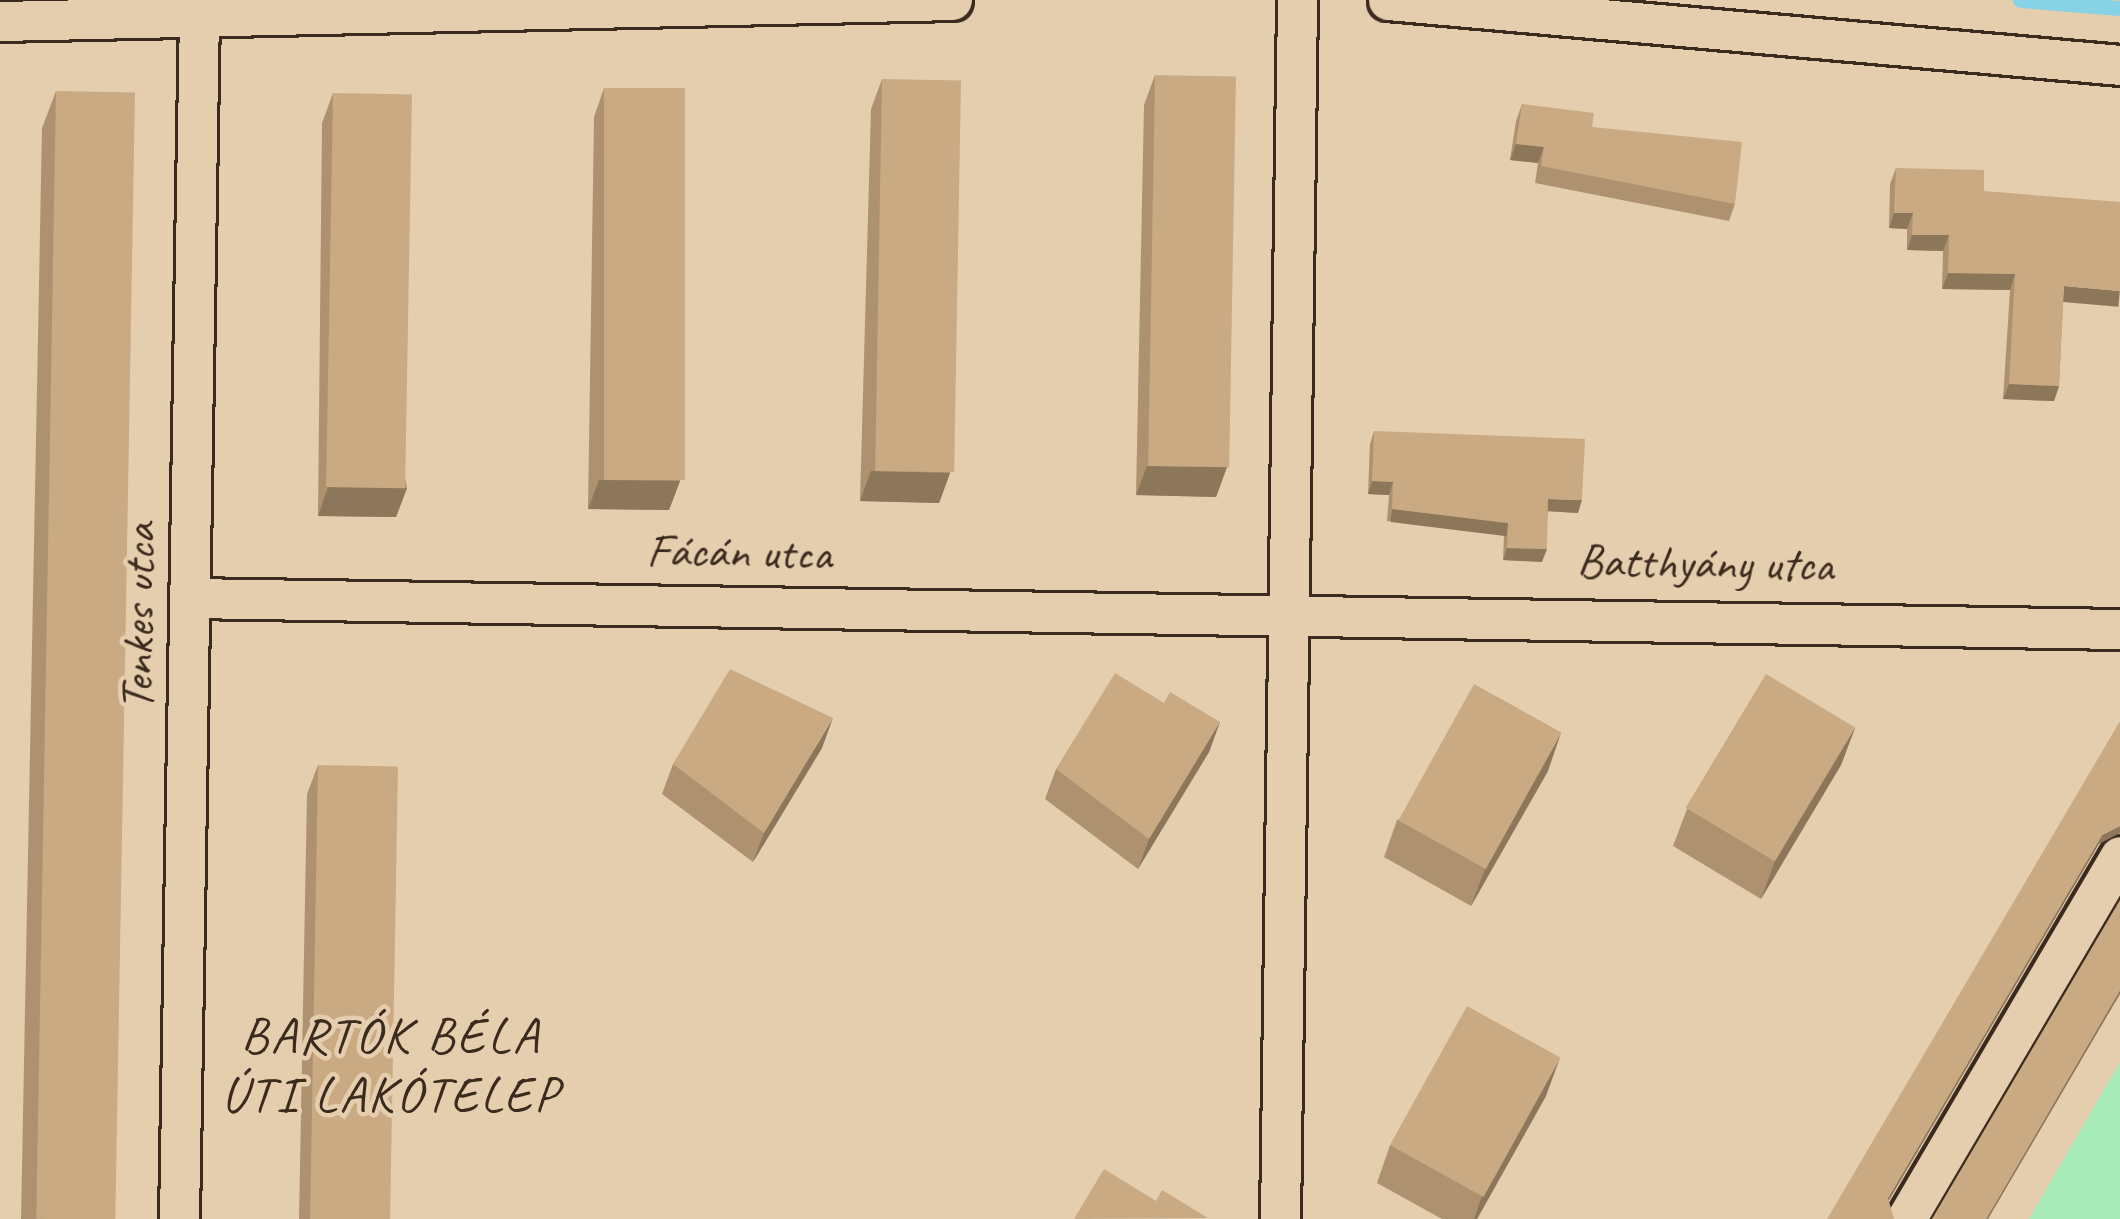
<!DOCTYPE html>
<html>
<head>
<meta charset="utf-8">
<style>
	body { margin:0 }
	#map { position:relative; width:2120px; height:1219px; overflow:hidden; background:#e5ceae; font-family:Caveat,sans-serif }
	div>[style] { position:absolute }
	.green>* { inset:0; background:#a6ebb7 }
	.stream>* { height:15px; margin:-7.5px; padding:0 7.5px; transform-origin:7.5px; border-radius:7.5px; background:#86d3e5 }
	.roads { filter:drop-shadow(3px 0 #3b2a1e) drop-shadow(-3px 0 #3b2a1e) drop-shadow(0 3px #3b2a1e) drop-shadow(0 -3px #3b2a1e) }
	.minor>* { height:39px; margin:-19.5px; padding:0 19.5px; transform-origin:19.5px; border-radius:19.5px; background:#e5ceae }
	.wall>* { inset:0; background:#ae9270 }
	.shaded-wall>* { inset:0; background:#8d775b; transform-origin:0 0 }
	.building>* { inset:0; background:#caaa82; transform-origin:0 0 }
	span { translate:-50% -50%; white-space:nowrap; text-align:center; line-height:1.15; -webkit-text-stroke:9px #e5ceae; paint-order:stroke }
	.street-label { font-size:48px; color:#3b2a1e }
	.neighbourhood-label { font-size:51px; color:#3b2a1e; letter-spacing:3px }
</style>
</head>
<body>
<div id="map">
	<div class="green">
		<i style="clip-path:polygon(2120px 1062px,2120px 1219px,2029px 1219px)"></i>
	</div>
	<div class="stream">
		<i style="left:2020px;top:0;width:100px;rotate:4.6deg"></i>
	</div>
	<div class="roads">
		<div class="minor">
			<i style="left:1388px;top:0;width:735px;rotate:5.07deg"></i>
			<i style="left:0;top:21px;width:952px;rotate:-1.26deg"></i>
			<i style="left:190px;top:598px;width:1930px;rotate:0.92deg"></i>
			<i style="left:179px;top:1219px;width:1202px;rotate:-89.05deg"></i>
			<i style="left:1280px;top:1219px;width:1219px;rotate:-89.2deg"></i>
			<i style="left:1906px;top:1219px;width:421px;rotate:-59.5deg"></i>
		</div>
	</div>
	<div class="wall">
		<i style="clip-path:polygon(1155px 75px,1227px 467px,1216px 497px,1136px 495px,1144px 105px)"></i>
		<i style="clip-path:polygon(882px 79px,950px 473px,939px 503px,860px 501px,871px 109px)"></i>
		<i style="clip-path:polygon(604px 88px,680px 481px,669px 510px,588px 509px,594px 117px)"></i>
		<i style="clip-path:polygon(56px 91px,113px 1219px,21px 1219px,42px 128px)"></i>
		<i style="clip-path:polygon(333px 93px,407px 488px,396px 517px,318px 516px,322px 123px)"></i>
		<i style="clip-path:polygon(1522px 104px,1592px 127px,1735px 204px,1729px 221px,1535px 183px,1538px 163px,1510px 160px,1516px 121px)"></i>
		<i style="clip-path:polygon(1896px 168px,1984px 191px,2063px 301px,2059px 386px,2054px 401px,2003px 399px,2010px 290px,1942px 289px,1943px 251px,1907px 250px,1907px 229px,1889px 228px,1890px 184px)"></i>
		<i style="clip-path:polygon(1374px 431px,1578px 513px,1548px 511px,1542px 562px,1503px 560px,1504px 535px,1387px 521px,1389px 495px,1368px 494px,1370px 444px)"></i>
		<i style="clip-path:polygon(1164px 703px,1220px 722px,1209px 752px,1138px 869px,1045px 799px,1056px 769px)"></i>
		<i style="clip-path:polygon(1855px 728px,1841px 765px,1761px 899px,1673px 846px,1687px 809px)"></i>
		<i style="clip-path:polygon(822px 748px,753px 862px,662px 794px,673px 764px)"></i>
		<i style="clip-path:polygon(318px 765px,389px 1219px,299px 1219px,307px 794px)"></i>
		<i style="clip-path:polygon(1548px 771px,1471px 906px,1384px 857px,1397px 820px)"></i>
		<i style="clip-path:polygon(1546px 1096px,1477px 1219px,1442px 1219px,1377px 1183px,1390px 1145px)"></i>
	</div>
	<div class="shaded-wall">
		<i style="clip-path:polygon(1516px 144px,1544px 147px,1538px 163px,1510px 160px)"></i>
		<i style="clip-path:polygon(1894px 213px,1913px 213px,1907px 229px,1889px 228px)"></i>
		<i style="clip-path:polygon(1912px 235px,1949px 235px,1943px 251px,1907px 250px)"></i>
		<i style="clip-path:polygon(1948px 273px,2015px 274px,2010px 290px,1942px 289px)"></i>
		<i style="left:2064px;top:286px;width:56px;height:16px;rotate:5deg"></i>
		<i style="clip-path:polygon(2009px 384px,2059px 386px,2054px 401px,2003px 399px)"></i>
		<i style="clip-path:polygon(1147px 466px,1227px 467px,1216px 497px,1136px 495px)"></i>
		<i style="clip-path:polygon(871px 471px,950px 473px,939px 503px,860px 501px)"></i>
		<i style="clip-path:polygon(599px 480px,680px 481px,669px 510px,588px 509px)"></i>
		<i style="clip-path:polygon(1372px 481px,1393px 482px,1389px 495px,1368px 494px)"></i>
		<i style="clip-path:polygon(328px 487px,407px 488px,396px 517px,318px 516px)"></i>
		<i style="clip-path:polygon(1548px 499px,1582px 500px,1578px 513px,1544px 511px)"></i>
		<i style="left:1392px;top:509px;width:117px;height:13px;rotate:7deg"></i>
		<i style="clip-path:polygon(1507px 548px,1547px 549px,1542px 562px,1503px 560px)"></i>
		<i style="clip-path:polygon(833px 718px,822px 748px,753px 862px,764px 833px)"></i>
		<i style="clip-path:polygon(1220px 722px,1209px 752px,1138px 869px,1149px 839px)"></i>
		<i style="clip-path:polygon(1855px 728px,1841px 765px,1761px 899px,1775px 861px)"></i>
		<i style="clip-path:polygon(1561px 733px,1548px 771px,1471px 906px,1485px 869px)"></i>
		<i style="clip-path:polygon(2120px 826px,2120px 833px,2099px 844px,1885px 1207px,1888px 1198px,2102px 835px)"></i>
		<i style="clip-path:polygon(2120px 990px,2120px 994px,1988px 1219px,1986px 1219px)"></i>
		<i style="clip-path:polygon(1560px 1058px,1546px 1096px,1477px 1219px,1474px 1219px,1482px 1196px)"></i>
	</div>
	<div class="building">
		<i style="left:1155px;top:75px;width:81px;height:391px;rotate:1deg"></i>
		<i style="left:882px;top:79px;width:79px;height:392px;rotate:1deg"></i>
		<i style="left:604px;top:88px;width:81px;height:392px"></i>
		<i style="left:56px;top:91px;width:79px;height:1128px;rotate:1deg"></i>
		<i style="left:333px;top:93px;width:79px;height:394px;rotate:1deg"></i>
		<i style="clip-path:polygon(1522px 104px,1594px 113px,1592px 127px,1742px 142px,1735px 204px,1541px 166px,1544px 147px,1516px 144px)"></i>
		<i style="clip-path:polygon(1896px 168px,1984px 170px,1984px 191px,2120px 202px,2120px 291px,2064px 286px,2059px 386px,2009px 384px,2015px 274px,1948px 273px,1949px 235px,1912px 235px,1913px 213px,1894px 213px)"></i>
		<i style="clip-path:polygon(1374px 431px,1585px 439px,1582px 500px,1548px 499px,1547px 549px,1507px 548px,1508px 523px,1392px 509px,1393px 482px,1372px 481px)"></i>
		<i style="clip-path:polygon(730px 669px,833px 718px,764px 833px,673px 764px)"></i>
		<i style="clip-path:polygon(1115px 673px,1164px 703px,1170px 692px,1220px 722px,1149px 839px,1056px 769px)"></i>
		<i style="left:1766px;top:674px;width:104px;height:156px;rotate:31deg"></i>
		<i style="left:1474px;top:684px;width:100px;height:156px;rotate:29deg"></i>
		<i style="clip-path:polygon(2120px 721px,2120px 826px,2102px 835px,1888px 1198px,1894px 1219px,1827px 1219px)"></i>
		<i style="left:318px;top:765px;width:80px;height:454px;rotate:1deg"></i>
		<i style="clip-path:polygon(2120px 900px,2120px 990px,1986px 1219px,1932px 1219px)"></i>
		<i style="left:1467px;top:1006px;width:107px;height:159px;rotate:29deg"></i>
		<i style="clip-path:polygon(1104px 1169px,1156px 1201px,1162px 1190px,1208px 1218px,1074px 1219px)"></i>
	</div>
	<div class="street-label">
		<span style="left:739px;top:552px;rotate:1deg">Fácán utca</span>
		<span style="left:1705px;top:563px;rotate:1deg">Batthyány utca</span>
		<span style="left:138px;top:617px;rotate:-89deg">Tenkes utca</span>
	</div>
	<div class="neighbourhood-label">
		<span style="left:391px;top:1065px">BARTÓK BÉLA<br>ÚTI LAKÓTELEP</span>
	</div>
</div>
</body>
</html>
